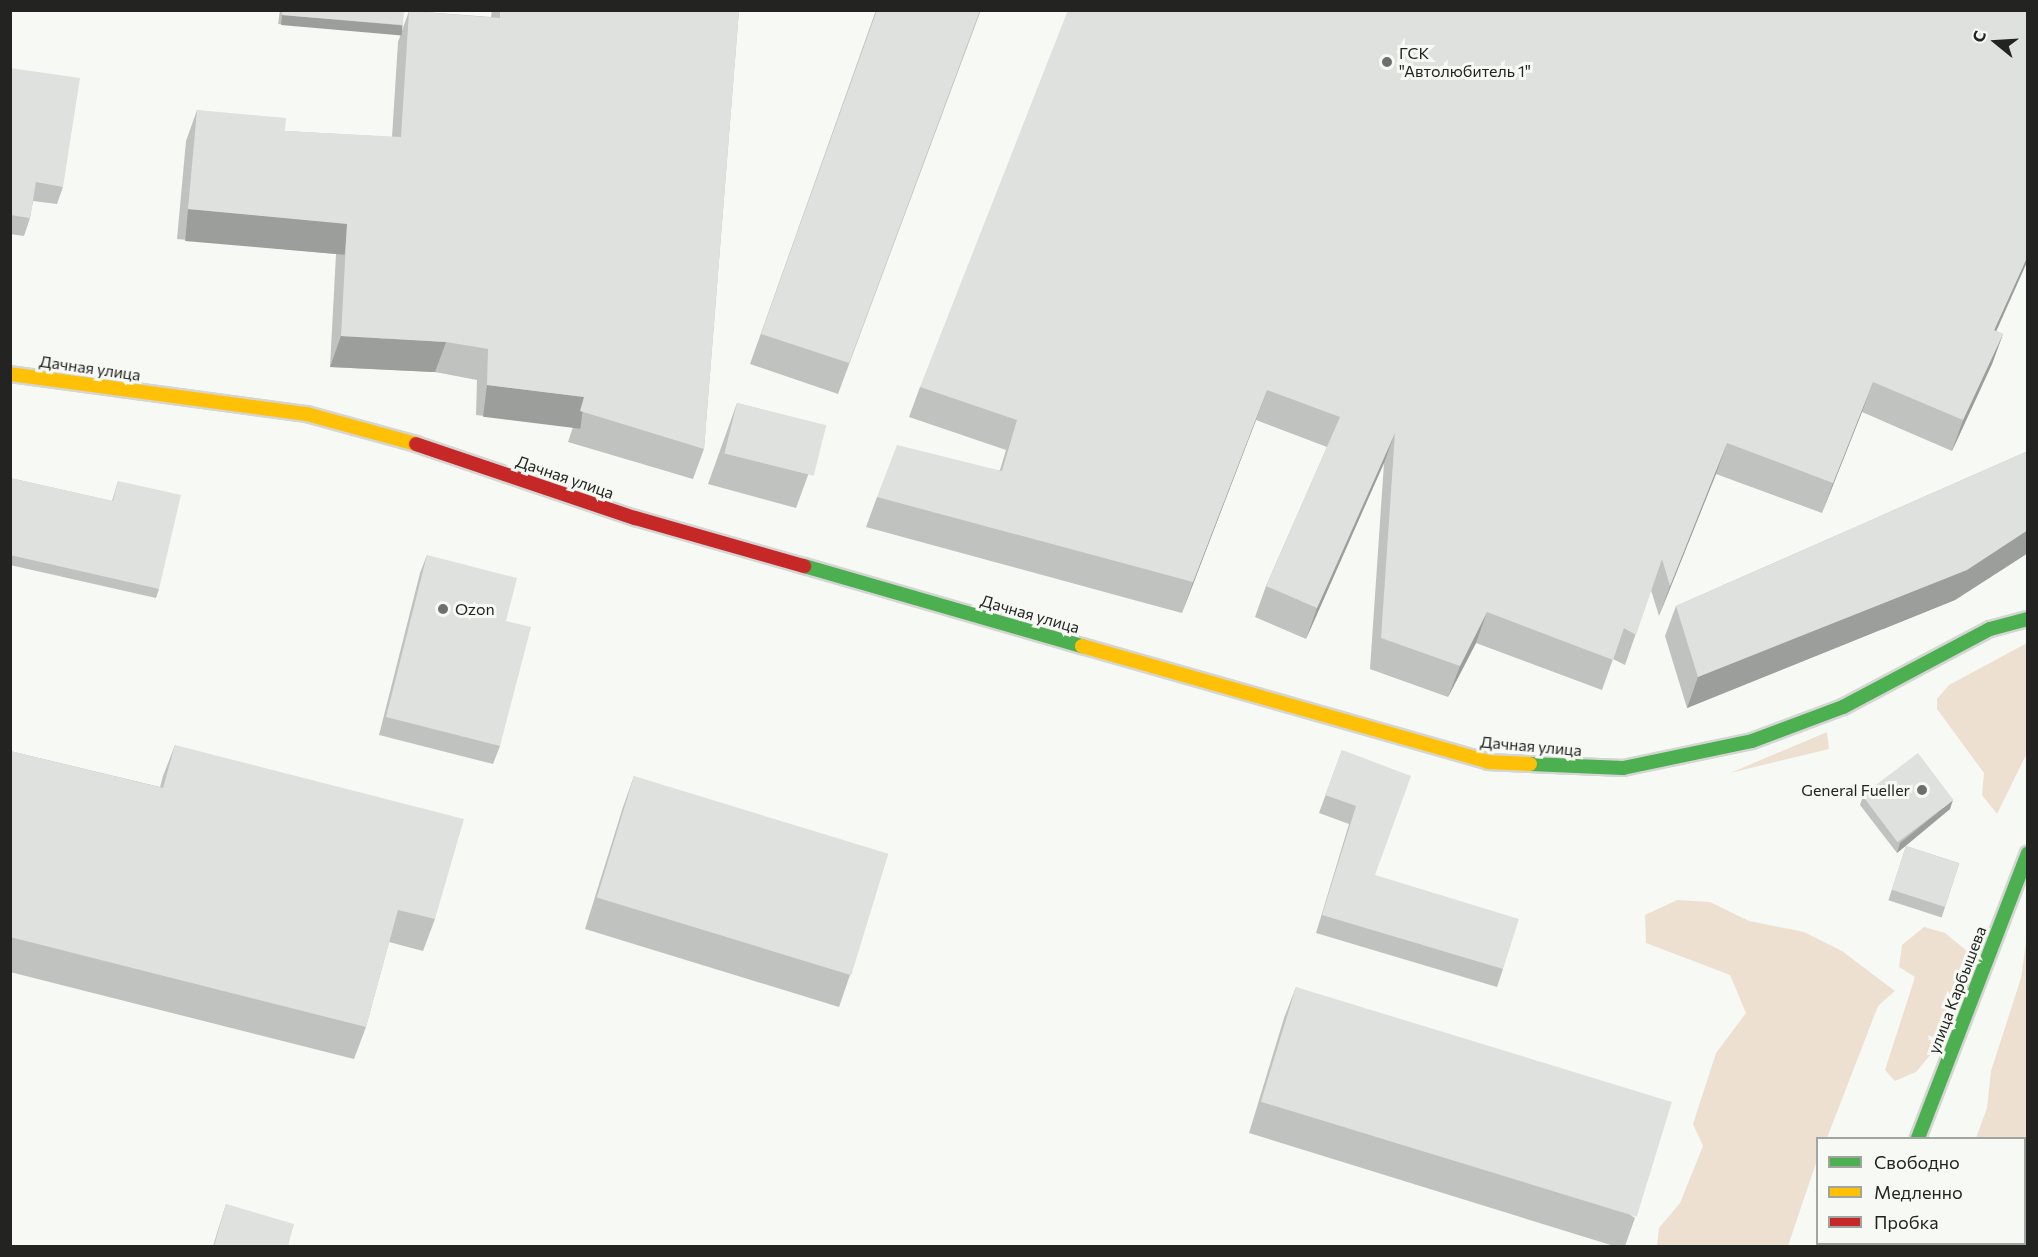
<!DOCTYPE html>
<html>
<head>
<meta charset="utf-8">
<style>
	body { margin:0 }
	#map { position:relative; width:2038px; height:1257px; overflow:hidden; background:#f7f9f5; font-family:Commissioner,sans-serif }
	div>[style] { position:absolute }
	.green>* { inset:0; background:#ede0d0 }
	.roads { filter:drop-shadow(2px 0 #d5d6d4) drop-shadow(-2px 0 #d5d6d4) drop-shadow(0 2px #d5d6d4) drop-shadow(0 -2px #d5d6d4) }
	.fast>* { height:14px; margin:-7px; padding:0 7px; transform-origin:7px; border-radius:7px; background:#4caf50 }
	.slow>* { height:14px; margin:-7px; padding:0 7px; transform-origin:7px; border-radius:7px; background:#ffc107 }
	.jam>* { height:14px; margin:-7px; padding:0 7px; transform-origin:7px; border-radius:7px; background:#c62828 }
	.wall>* { inset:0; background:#bfc2bf; transform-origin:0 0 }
	.shaded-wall>* { inset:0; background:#9b9e9b; transform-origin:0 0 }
	.building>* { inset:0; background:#dee1de; transform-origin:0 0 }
	.dots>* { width:16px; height:16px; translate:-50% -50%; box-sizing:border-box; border:3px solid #f7faf4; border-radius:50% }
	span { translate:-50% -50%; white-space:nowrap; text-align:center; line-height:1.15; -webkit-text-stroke:6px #f7faf4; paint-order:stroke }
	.poi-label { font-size:16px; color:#232422 }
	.left { translate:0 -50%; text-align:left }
	.right { translate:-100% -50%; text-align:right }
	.street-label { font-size:16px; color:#232422 }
	.frame { position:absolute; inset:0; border:12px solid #232422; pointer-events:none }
	.legend { position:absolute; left:1816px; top:1137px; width:210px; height:108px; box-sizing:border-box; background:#f7faf4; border:2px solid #a2a4a0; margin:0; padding:8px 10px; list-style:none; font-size:18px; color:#232422 }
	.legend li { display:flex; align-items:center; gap:12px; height:30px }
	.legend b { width:30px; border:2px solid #a2a4a0 }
	.north { position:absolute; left:1966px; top:12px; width:60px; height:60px; -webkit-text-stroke:4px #f7faf4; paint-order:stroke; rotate:288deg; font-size:16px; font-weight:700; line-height:24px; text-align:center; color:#232422 }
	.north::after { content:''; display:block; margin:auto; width:21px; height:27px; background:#232422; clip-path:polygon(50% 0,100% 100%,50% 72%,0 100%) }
</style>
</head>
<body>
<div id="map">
	<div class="green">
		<i style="clip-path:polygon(2027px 643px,2027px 753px,1997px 814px,1982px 795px,1984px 773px,1937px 709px,1937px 699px,1949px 685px)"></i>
		<i style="clip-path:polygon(1827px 732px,1829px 749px,1730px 773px)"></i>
		<i style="clip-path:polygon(1677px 900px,1710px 902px,1749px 921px,1804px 932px,1842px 951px,1895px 991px,1878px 1006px,1827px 1138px,1818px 1138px,1817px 1160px,1788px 1246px,1657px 1246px,1659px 1228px,1680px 1203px,1703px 1146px,1693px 1124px,1716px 1053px,1746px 1013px,1730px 975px,1646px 943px,1645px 915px)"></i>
		<i style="clip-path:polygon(1924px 927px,1945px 933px,1967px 951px,1932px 1053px,1916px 1072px,1895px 1081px,1885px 1070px,1915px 977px,1899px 967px,1902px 945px)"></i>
		<i style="clip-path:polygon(2027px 935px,2027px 1246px,1913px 1246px,2024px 1244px,2024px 1138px,1976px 1138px,1987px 1108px,1991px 1071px,2021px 978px)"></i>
	</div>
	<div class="roads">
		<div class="fast">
			<i style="left:804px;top:566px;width:289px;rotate:16.1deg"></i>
			<i style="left:1530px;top:764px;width:93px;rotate:2.5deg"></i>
			<i style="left:1623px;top:768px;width:132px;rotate:-11.8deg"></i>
			<i style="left:1752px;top:741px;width:97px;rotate:-20.5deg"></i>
			<i style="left:1843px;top:707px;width:166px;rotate:-28deg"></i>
			<i style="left:1990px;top:629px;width:39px;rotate:-15deg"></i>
			<i style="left:1918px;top:1138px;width:305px;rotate:-68.9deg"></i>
		</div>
		<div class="slow">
			<i style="left:10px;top:374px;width:300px;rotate:7.7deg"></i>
			<i style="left:307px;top:414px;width:113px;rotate:15.4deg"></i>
			<i style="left:1082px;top:646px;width:422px;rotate:15.9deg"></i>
			<i style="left:1488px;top:762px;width:42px;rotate:2.7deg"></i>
			<i style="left:1876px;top:1246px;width:3px;rotate:-45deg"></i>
		</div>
		<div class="jam">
			<i style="left:416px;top:444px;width:231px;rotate:18.7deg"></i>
			<i style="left:635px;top:518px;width:176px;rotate:15.9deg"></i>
		</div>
	</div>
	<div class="wall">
		<i style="clip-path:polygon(280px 10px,404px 10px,400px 34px,278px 24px)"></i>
		<i style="clip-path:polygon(492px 10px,739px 10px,704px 449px,693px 479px,568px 442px,573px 427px,476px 415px,477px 380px,435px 372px,330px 367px,336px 254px,177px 239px,186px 141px,197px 110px,285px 131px,392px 137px,398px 42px,409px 11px,491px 17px)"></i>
		<i style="clip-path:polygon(876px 10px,981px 10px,838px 394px,750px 364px)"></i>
		<i style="clip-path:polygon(10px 68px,63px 187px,57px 204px,33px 201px,30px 218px,24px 236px,10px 234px)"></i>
		<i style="clip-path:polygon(1996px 331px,2003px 334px,1992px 364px,1952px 451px,1862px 412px,1822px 513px,1716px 474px,1659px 616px,1651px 590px,1625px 665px,1613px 659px,1602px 690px,1476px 643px,1448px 697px,1370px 669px,1384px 463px,1306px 639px,1255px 617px,1266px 586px,1327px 447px,1256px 420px,1182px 613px,866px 527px,877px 497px,1000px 470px,1006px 450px,909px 417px,920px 387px)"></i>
		<i style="clip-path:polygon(737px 403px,826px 426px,796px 508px,708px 484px)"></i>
		<i style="clip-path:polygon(2028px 451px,2028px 553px,1955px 600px,1687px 708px,1665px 636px,1676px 606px)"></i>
		<i style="clip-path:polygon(10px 478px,112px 501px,118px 481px,159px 589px,156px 598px,10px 565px)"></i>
		<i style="clip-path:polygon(427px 555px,506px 621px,500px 746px,493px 764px,379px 735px,420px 573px)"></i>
		<i style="clip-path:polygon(175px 745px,435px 919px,423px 951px,389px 942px,366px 1027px,354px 1059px,10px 972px,10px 751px,160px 787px,163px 776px)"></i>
		<i style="clip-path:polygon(1342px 750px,1375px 875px,1503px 969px,1497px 987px,1316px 933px,1349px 824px,1319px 813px)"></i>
		<i style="clip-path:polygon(634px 776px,850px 975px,839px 1007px,585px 929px,623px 807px)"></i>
		<i style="clip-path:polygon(1863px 796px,1950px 809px,1897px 853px,1860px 805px)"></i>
		<i style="left:1906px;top:846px;width:56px;height:57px;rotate:18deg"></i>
		<i style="clip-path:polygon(1296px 987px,1635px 1218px,1625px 1246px,1614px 1246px,1249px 1133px,1284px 1018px)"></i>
		<i style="clip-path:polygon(226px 1204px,288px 1246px,213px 1246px)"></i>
	</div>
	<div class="shaded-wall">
		<i style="left:282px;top:15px;width:121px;height:10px;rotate:5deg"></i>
		<i style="left:188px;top:209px;width:160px;height:32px;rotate:5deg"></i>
		<i style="clip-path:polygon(2028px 255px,2028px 260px,1983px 361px,1994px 330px)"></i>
		<i style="clip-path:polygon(2003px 334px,1992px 364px,1952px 451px,1963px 420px)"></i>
		<i style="clip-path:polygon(341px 336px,446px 342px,435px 372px,330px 367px)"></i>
		<i style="clip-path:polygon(1873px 382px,1862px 412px,1822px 513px,1833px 483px)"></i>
		<i style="left:487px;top:385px;width:98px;height:32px;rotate:7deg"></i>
		<i style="clip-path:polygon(1267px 390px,1256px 420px,1182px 613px,1193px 582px)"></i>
		<i style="clip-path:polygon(1395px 433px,1384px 463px,1306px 639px,1317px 608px)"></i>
		<i style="clip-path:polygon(1727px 443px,1716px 474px,1659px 616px,1670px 586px)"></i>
		<i style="clip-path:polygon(2028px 530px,2028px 553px,1955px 600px,1687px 708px,1698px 677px)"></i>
		<i style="clip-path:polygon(1487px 612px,1476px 643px,1448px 697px,1460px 666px)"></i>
		<i style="clip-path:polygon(1953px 800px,1950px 809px,1897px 853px,1900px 843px)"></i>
	</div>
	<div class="building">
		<i style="clip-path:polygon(282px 10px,404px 10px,403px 25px,282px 15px)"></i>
		<i style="clip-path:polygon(500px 10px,739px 10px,704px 449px,580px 411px,584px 397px,487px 385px,488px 349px,446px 342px,341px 336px,347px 224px,188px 209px,197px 110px,286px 118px,285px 131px,401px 137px,409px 11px,500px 18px)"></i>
		<i style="clip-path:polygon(877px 10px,980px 10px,849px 363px,761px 334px)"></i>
		<i style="clip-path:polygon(1068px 10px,2028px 10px,2028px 255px,1994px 330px,2003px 334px,1963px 420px,1873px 382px,1833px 483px,1727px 443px,1670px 586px,1662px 559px,1636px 635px,1624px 628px,1613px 660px,1487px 612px,1460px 666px,1381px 638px,1395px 433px,1317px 608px,1266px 586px,1340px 417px,1267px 390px,1193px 582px,877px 497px,897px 445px,1002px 471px,1017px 420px,920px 387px)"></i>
		<i style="clip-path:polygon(10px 68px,80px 78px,63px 187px,36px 182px,30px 218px,10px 215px)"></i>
		<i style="left:737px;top:403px;width:92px;height:52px;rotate:14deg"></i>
		<i style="clip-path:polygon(2028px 451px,2028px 530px,1967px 570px,1698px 677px,1676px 606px)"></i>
		<i style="clip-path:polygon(10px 478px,113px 501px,118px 481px,181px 495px,159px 589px,10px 555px)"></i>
		<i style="clip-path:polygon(427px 555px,517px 578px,506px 621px,531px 627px,500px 746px,386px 717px)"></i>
		<i style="clip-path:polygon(175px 745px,464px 819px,435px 919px,398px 910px,366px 1027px,10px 937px,10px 751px,163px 788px)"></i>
		<i style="clip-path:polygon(1342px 750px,1411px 776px,1375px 875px,1519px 919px,1503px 969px,1322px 915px,1356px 806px,1325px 795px)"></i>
		<i style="left:1918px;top:753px;width:59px;height:70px;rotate:53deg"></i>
		<i style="left:634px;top:776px;width:266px;height:127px;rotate:17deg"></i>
		<i style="left:1906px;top:846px;width:56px;height:46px;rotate:18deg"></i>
		<i style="left:1296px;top:987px;width:393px;height:120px;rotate:17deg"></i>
		<i style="clip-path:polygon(226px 1204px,294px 1224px,288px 1246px,214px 1246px)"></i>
	</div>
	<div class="dots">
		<i style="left:1387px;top:62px;background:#6d6f6c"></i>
		<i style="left:443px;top:609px;background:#6d6f6c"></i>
		<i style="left:1922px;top:790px;background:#6d6f6c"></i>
	</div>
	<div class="poi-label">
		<span class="left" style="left:1399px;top:62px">ГСК<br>"Автолюбитель 1"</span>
		<span class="left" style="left:455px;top:609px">Ozon</span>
		<span class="right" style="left:1910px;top:790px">General Fueller</span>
	</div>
	<div class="street-label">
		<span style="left:90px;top:368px;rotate:8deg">Дачная улица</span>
		<span style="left:565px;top:477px;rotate:19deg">Дачная улица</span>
		<span style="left:1030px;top:614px;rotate:16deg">Дачная улица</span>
		<span style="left:1531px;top:746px;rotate:5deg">Дачная улица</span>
		<span style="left:1957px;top:990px;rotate:-69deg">улица Карбышева</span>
	</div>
	<div class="frame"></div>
	<ul class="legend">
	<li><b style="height:8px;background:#4caf50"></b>Свободно</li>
	<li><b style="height:8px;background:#ffc107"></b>Медленно</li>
	<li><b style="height:8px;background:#c62828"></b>Пробка</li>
	</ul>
	<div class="north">С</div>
</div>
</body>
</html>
